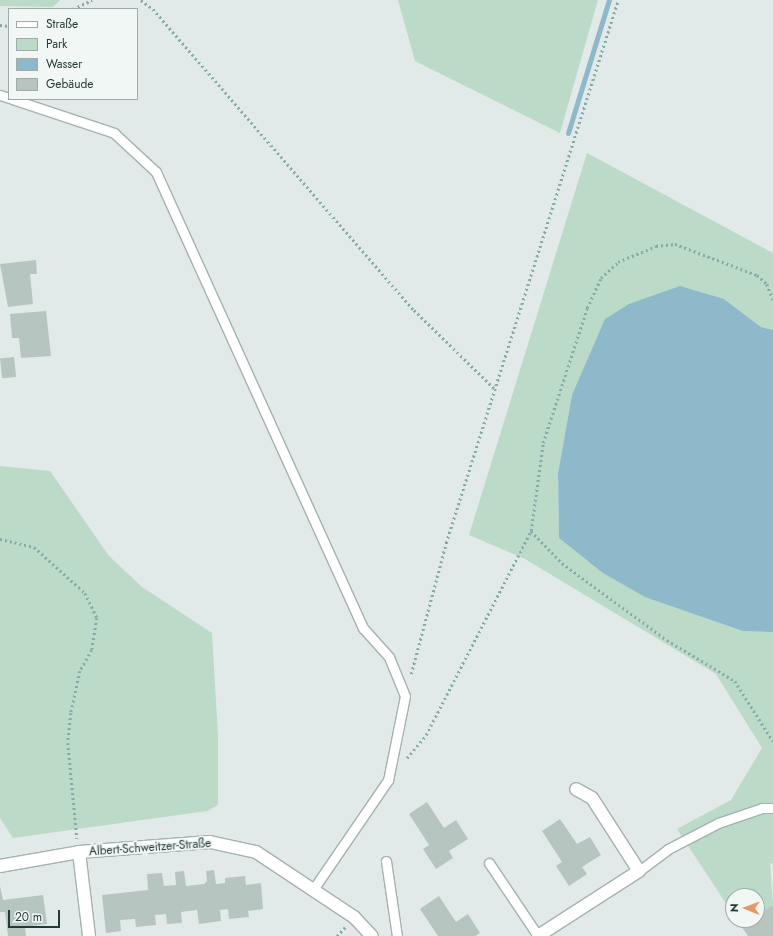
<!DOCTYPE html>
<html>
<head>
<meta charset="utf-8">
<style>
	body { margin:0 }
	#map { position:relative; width:773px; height:936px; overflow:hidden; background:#e1eae8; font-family:Jost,sans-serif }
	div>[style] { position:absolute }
	.green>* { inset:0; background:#bcdac8 }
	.water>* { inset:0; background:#8eb9cb }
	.stream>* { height:5px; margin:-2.5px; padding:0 2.5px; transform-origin:2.5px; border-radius:2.5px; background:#8eb9cb }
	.building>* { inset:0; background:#b7c5c1; transform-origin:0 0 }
	.path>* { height:2.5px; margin-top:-1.25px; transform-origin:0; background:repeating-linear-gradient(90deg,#84aba5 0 2px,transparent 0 5px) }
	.roads { filter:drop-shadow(1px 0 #a4b2af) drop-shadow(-1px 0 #a4b2af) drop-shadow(0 1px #a4b2af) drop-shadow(0 -1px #a4b2af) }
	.lane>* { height:9px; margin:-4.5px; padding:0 4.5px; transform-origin:4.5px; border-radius:4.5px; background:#fff }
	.street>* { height:12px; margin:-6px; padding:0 6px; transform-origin:6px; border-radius:6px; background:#fff }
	span { translate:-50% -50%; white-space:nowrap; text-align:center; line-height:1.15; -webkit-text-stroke:3.5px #f1f7f5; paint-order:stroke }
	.street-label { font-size:12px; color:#233a37 }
	.legend { position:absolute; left:8px; top:8px; width:130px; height:92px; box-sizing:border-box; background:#f1f7f5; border:1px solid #9faba9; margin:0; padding:5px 7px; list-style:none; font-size:12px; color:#233a37 }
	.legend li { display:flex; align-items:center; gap:8px; height:20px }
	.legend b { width:20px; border:1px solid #9faba9 }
	.north { position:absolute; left:725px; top:888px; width:40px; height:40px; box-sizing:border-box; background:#f1f7f5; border:1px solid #9faba9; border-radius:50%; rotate:271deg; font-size:11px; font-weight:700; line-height:16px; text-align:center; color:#233a37 }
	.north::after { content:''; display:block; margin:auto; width:14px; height:18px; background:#e69764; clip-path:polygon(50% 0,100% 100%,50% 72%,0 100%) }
	.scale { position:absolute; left:8px; top:910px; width:52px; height:18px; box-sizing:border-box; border:2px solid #233a37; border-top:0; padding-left:5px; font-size:12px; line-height:14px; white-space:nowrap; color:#233a37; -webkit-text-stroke:3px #f1f7f5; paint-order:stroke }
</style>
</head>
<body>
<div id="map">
	<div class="green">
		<i style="clip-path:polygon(0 0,60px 0,53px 7px,0 6px)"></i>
		<i style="clip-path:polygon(398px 0,598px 0,560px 133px,415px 61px)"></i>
		<i style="clip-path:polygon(587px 153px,773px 253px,773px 330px,761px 327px,724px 299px,572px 395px,558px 473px,559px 538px,743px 631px,773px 632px,773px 863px,770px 864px,773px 905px,757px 915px,757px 896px,733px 896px,733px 914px,677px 829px,731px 800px,762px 748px,716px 674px,525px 559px,469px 535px)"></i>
		<i style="clip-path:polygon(0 466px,50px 471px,109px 556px,142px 587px,212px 633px,218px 736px,218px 805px,207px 811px,13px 838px,0 818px)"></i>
	</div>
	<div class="water">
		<i style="clip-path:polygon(680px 286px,724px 299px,761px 327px,773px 330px,773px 632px,743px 631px,645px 597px,603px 573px,559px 538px,558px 473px,572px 395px,605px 319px,629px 304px)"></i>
	</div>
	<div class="stream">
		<i style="left:568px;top:133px;width:139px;rotate:-72.9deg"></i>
	</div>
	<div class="building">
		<i style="clip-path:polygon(36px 260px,37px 274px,30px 274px,33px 304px,8px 307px,0 264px)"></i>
		<i style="clip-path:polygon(46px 311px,51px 356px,21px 358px,19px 338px,12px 338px,10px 314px)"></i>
		<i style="left:14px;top:357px;width:20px;height:14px;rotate:84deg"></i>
		<i style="clip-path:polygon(427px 802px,444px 828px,456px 820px,468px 839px,449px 851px,453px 858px,436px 869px,423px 849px,429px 845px,409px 814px)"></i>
		<i style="clip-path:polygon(560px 819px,577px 844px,590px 837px,601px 855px,582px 867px,587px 874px,569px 886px,556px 866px,562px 862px,542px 831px)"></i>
		<i style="clip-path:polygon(214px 870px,216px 884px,225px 883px,225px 878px,245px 876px,246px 885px,261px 883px,263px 909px,248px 911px,249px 917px,229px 919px,228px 909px,220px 910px,221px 921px,199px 924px,197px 910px,181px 912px,182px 923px,167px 924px,166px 914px,155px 915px,156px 925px,136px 927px,135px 919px,120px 920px,121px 931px,106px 933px,102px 895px,148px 890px,147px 874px,162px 873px,164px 886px,176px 885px,175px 872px,184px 871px,186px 886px,204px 884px,207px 881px,206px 871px)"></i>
		<i style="clip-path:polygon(0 886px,3px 900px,43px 895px,47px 924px,25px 927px,26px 936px,8px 936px,5px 912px,0 912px)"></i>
		<i style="clip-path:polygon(439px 896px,456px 922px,468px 914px,480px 933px,475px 936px,438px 936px,420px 909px)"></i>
		<i style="clip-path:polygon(773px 905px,773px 936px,748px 936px,741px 926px,750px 920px,757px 920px,757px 915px)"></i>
	</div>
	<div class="path">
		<i style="left:141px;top:0;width:15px;rotate:37deg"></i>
		<i style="left:153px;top:9px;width:398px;rotate:49.1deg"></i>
		<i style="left:414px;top:310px;width:112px;rotate:44.3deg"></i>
		<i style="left:73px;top:9px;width:21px;rotate:-25deg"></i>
		<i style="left:0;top:25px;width:9px;rotate:6deg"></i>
		<i style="left:531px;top:531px;width:45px;rotate:45.9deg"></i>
		<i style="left:562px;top:563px;width:130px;rotate:36.3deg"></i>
		<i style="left:667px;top:640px;width:79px;rotate:31.1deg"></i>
		<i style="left:735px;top:681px;width:71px;rotate:57.7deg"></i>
		<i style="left:0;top:539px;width:35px;rotate:13deg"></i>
		<i style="left:34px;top:547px;width:69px;rotate:42deg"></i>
		<i style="left:85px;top:593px;width:28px;rotate:64deg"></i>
		<i style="left:97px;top:618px;width:32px;rotate:99deg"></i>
		<i style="left:92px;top:650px;width:24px;rotate:120deg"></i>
		<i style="left:80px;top:671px;width:43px;rotate:102.1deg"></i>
		<i style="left:71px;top:713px;width:30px;rotate:96deg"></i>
		<i style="left:68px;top:743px;width:96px;rotate:84.6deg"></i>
		<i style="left:411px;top:674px;width:136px;rotate:-75deg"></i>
		<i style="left:446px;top:543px;width:570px;rotate:-72.42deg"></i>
		<i style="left:407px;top:758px;width:30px;rotate:-50deg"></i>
		<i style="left:426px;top:735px;width:229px;rotate:-62.8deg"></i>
		<i style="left:531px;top:531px;width:89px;rotate:-82.2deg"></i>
		<i style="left:543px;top:443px;width:142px;rotate:-71.9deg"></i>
		<i style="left:587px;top:308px;width:33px;rotate:-65deg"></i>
		<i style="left:601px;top:278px;width:23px;rotate:-43deg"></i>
		<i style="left:618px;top:262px;width:41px;rotate:-22.8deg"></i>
		<i style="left:656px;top:246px;width:19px;rotate:-6deg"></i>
		<i style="left:675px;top:244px;width:88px;rotate:20.7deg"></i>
		<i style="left:757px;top:275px;width:13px;rotate:42deg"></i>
		<i style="left:767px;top:284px;width:17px;rotate:69deg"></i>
		<i style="left:337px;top:936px;width:12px;rotate:-48deg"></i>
	</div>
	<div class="roads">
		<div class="lane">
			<i style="left:0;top:95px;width:9px;rotate:18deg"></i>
			<i style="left:12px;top:99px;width:108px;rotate:18.4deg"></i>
			<i style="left:114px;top:133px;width:57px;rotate:42.9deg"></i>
			<i style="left:156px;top:172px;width:501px;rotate:65.58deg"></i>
			<i style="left:363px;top:628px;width:39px;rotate:48deg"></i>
			<i style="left:389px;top:657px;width:42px;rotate:67.7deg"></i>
			<i style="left:405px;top:696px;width:86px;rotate:101.4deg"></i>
			<i style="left:388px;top:780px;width:131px;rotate:124.4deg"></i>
			<i style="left:386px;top:861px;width:76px;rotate:81.7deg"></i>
			<i style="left:489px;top:863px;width:88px;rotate:56.1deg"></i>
			<i style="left:639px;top:871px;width:36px;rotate:-37deg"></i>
			<i style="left:668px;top:849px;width:56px;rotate:-27.5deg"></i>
			<i style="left:718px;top:823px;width:46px;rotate:-18.8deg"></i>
			<i style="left:762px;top:808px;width:11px"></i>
		</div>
		<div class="street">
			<i style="left:79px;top:852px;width:85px;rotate:83.2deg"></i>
			<i style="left:0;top:866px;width:80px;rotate:-10deg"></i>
			<i style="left:79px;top:852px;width:131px;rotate:-4.4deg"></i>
			<i style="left:210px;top:842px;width:47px;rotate:12.3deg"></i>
			<i style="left:256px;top:852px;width:118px;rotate:33.6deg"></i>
			<i style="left:354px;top:917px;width:26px;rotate:47deg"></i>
			<i style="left:538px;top:936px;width:120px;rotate:-32.8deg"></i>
			<i style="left:639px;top:871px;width:87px;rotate:-122.8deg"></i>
			<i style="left:592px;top:798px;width:18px;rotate:-151deg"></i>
		</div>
	</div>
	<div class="street-label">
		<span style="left:150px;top:848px;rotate:-4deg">Albert-Schweitzer-Straße</span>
	</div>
	<ul class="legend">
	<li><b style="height:5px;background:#fff"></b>Straße</li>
	<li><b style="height:11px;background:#bcdac8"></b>Park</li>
	<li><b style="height:11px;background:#8eb9cb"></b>Wasser</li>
	<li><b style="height:11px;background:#b7c5c1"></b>Gebäude</li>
	</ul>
	<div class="north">N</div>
	<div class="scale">20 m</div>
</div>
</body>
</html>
